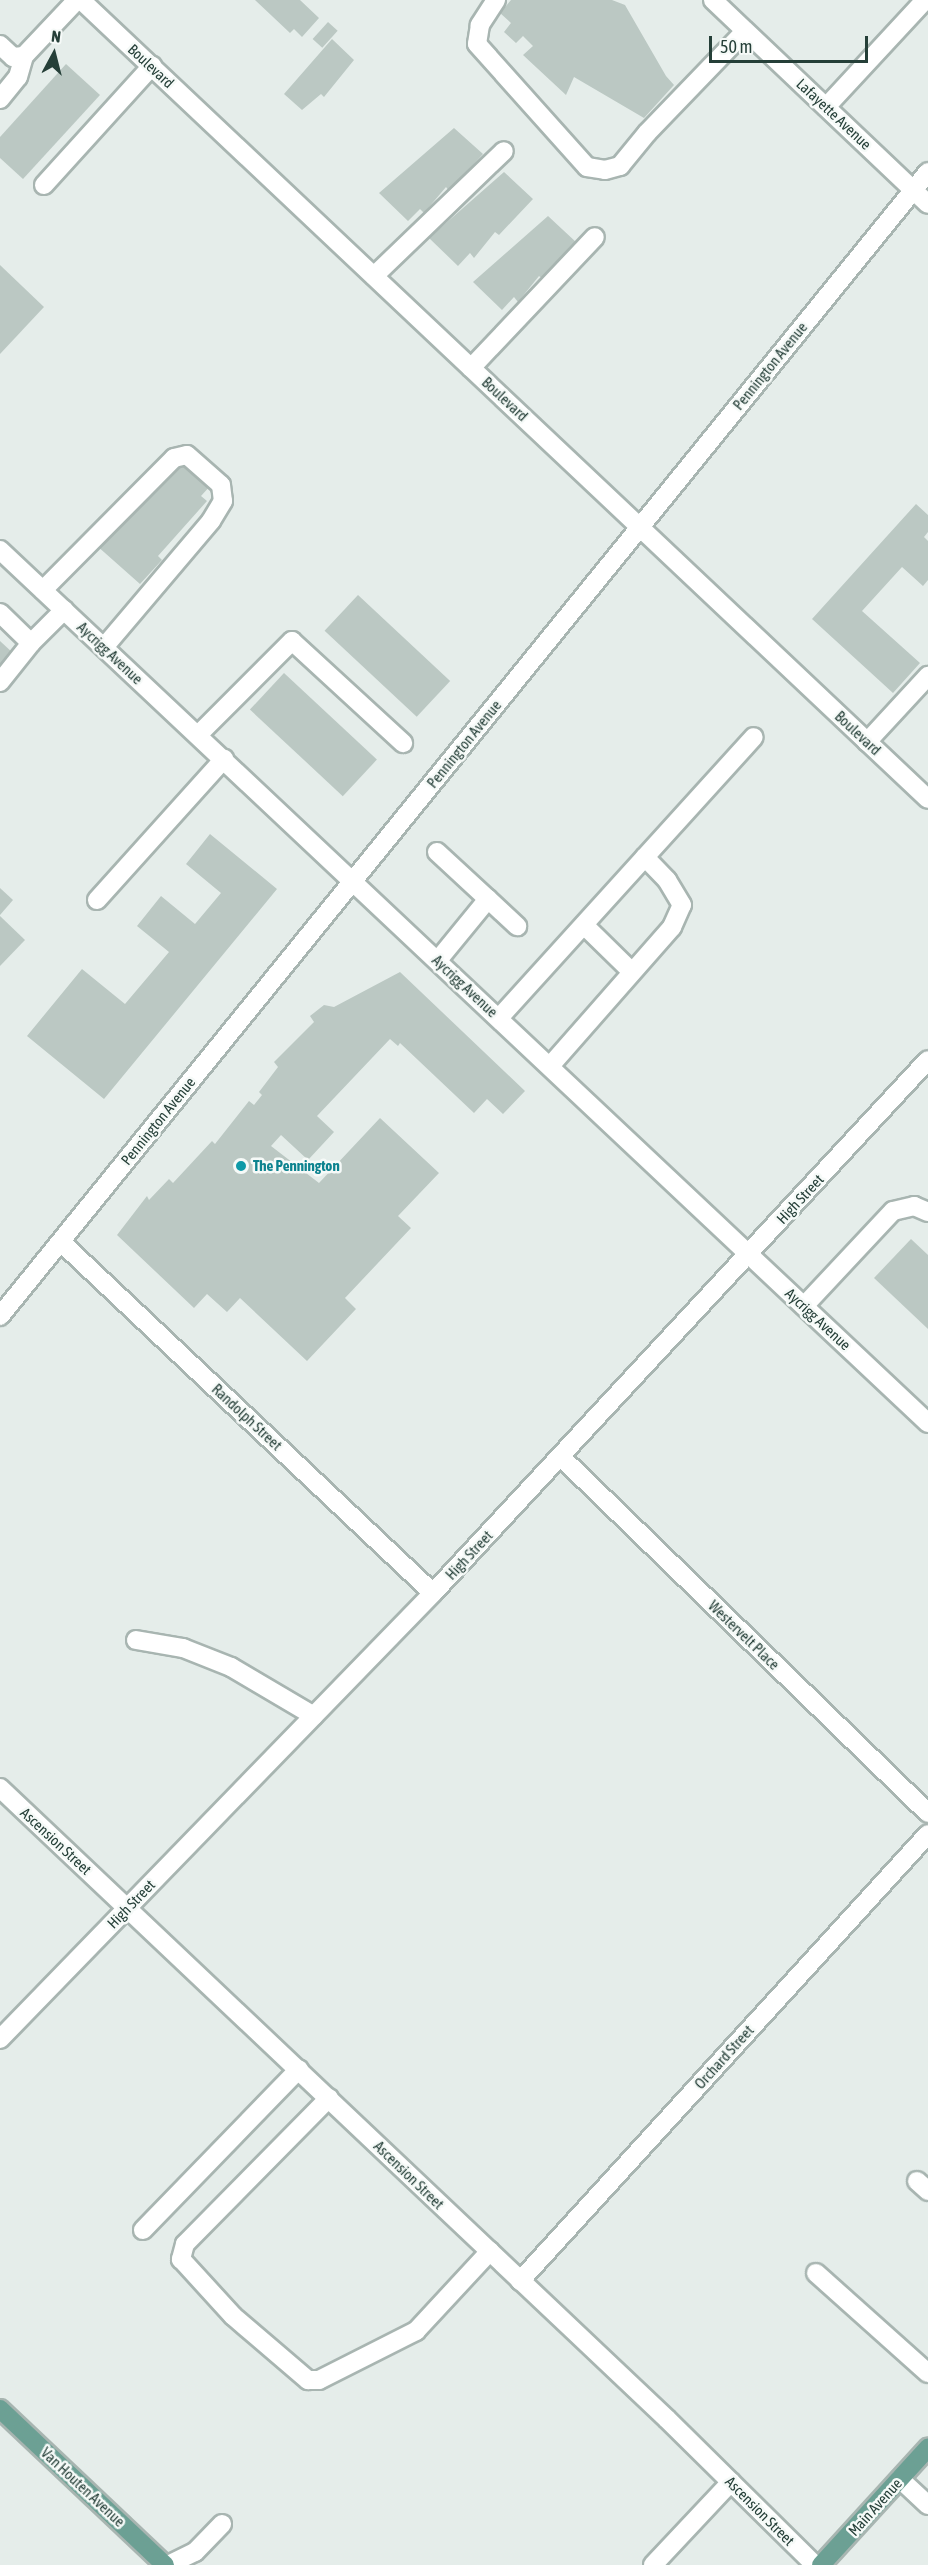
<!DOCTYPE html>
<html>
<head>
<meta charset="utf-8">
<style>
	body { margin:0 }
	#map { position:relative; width:928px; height:2565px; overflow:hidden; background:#e5edea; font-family:"Asap Condensed",sans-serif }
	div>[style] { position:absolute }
	.building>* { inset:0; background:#bbc8c3; transform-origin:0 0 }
	.roads { filter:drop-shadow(2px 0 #a8b5b1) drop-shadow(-2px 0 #a8b5b1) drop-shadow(0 2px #a8b5b1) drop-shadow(0 -2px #a8b5b1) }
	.minor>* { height:18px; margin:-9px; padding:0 9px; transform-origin:9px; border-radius:9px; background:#fff }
	.major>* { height:18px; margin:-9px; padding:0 9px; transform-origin:9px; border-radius:9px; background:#6ca094 }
	.dots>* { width:16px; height:16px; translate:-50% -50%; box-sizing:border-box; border:3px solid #f6faf8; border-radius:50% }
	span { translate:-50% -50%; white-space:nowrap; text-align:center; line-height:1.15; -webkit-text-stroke:5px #f6faf8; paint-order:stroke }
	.street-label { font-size:15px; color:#253f38 }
	.culture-label { font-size:15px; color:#0d838f; font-weight:700 }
	.left { translate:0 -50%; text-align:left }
	.north { position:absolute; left:24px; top:24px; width:60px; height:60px; -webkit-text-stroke:4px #f6faf8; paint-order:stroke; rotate:7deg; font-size:16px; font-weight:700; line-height:24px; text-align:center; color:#253f38 }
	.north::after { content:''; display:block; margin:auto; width:21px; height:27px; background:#253f38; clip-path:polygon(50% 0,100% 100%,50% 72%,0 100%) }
	.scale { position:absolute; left:709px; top:36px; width:159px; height:27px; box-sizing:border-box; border:3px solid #253f38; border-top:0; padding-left:8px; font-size:18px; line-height:21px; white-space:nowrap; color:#253f38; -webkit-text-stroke:4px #f6faf8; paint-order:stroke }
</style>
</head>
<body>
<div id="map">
	<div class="building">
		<i style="clip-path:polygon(255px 0,300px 0,319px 18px,302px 37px,294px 29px,290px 33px)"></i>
		<i style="clip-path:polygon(511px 0,612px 0,625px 5px,666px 76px,674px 85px,644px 118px,574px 77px,566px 95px,523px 55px,533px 46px,523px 36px,516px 43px,504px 32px,511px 23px,500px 13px)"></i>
		<i style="left:328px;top:22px;width:13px;height:23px;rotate:42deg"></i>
		<i style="clip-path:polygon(332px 39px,354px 60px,324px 97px,321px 94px,302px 110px,284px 94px)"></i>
		<i style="clip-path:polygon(66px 64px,100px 95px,23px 179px,0 158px,0 137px)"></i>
		<i style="clip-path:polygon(454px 128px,483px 154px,449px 191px,446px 187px,424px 213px,420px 209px,408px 221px,379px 193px)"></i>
		<i style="clip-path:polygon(504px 172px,533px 199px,499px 235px,495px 232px,474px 258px,470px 253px,458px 266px,429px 238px)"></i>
		<i style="clip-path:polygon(548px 216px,577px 243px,543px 279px,539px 276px,518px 302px,514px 297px,502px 310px,473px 282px)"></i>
		<i style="clip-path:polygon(0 265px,44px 307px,0 354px)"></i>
		<i style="clip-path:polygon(196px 450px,222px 473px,201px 496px,207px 501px,158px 556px,162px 560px,140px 584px,96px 545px,168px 466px,175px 473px)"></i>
		<i style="clip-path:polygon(916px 504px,928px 515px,928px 532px,924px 537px,928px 541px,928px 580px,923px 586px,902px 567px,862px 611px,920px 663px,893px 693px,812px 619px)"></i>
		<i style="left:358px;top:595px;width:126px;height:49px;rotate:43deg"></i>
		<i style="clip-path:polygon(0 641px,14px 654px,0 668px)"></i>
		<i style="left:284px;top:673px;width:127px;height:50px;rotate:43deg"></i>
		<i style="clip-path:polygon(210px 834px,277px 889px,104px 1099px,27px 1036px,82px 969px,125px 1004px,169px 952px,137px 926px,161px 896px,195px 924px,221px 893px,186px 864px)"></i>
		<i style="clip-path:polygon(0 888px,13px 900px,0 915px)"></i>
		<i style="clip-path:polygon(0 916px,25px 940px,0 966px)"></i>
		<i style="clip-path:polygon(400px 972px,525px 1091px,503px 1114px,487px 1099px,474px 1113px,400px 1043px,398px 1046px,390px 1039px,317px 1116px,334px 1132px,308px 1160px,281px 1135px,271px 1146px,319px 1183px,380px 1118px,439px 1173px,398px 1216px,411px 1228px,345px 1298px,356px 1309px,307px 1361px,240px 1298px,227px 1312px,207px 1294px,194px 1308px,117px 1235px,147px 1196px,149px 1200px,169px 1179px,173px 1183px,212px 1141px,215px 1144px,249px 1101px,254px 1105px,262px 1095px,259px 1092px,278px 1067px,274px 1062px,314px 1022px,310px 1016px,324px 1005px,334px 1007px)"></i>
		<i style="clip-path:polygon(911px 1239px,928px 1255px,928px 1329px,874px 1278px)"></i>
	</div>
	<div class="roads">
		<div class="minor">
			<i style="left:81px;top:0;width:1164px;rotate:43.33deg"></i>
			<i style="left:496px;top:0;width:30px;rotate:123deg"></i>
			<i style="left:480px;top:25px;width:19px;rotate:99deg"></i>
			<i style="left:477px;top:44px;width:165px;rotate:48.2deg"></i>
			<i style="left:587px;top:167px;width:18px;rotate:9deg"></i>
			<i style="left:605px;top:170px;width:16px;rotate:-15deg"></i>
			<i style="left:620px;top:166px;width:43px;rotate:-50.7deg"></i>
			<i style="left:647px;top:133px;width:141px;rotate:-46.1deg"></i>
			<i style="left:713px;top:0;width:296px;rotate:43.5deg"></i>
			<i style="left:0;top:45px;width:18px;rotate:43deg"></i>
			<i style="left:13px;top:57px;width:11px;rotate:-5deg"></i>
			<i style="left:24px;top:56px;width:77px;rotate:-46.6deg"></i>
			<i style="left:0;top:99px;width:28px;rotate:-51deg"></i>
			<i style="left:18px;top:77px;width:22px;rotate:-74deg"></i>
			<i style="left:826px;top:107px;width:146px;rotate:-47.2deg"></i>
			<i style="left:44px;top:185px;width:161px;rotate:-47.8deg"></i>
			<i style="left:374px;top:276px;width:180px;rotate:-43.9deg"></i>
			<i style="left:471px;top:368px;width:180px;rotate:-46.6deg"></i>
			<i style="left:0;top:550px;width:1274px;rotate:43.25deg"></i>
			<i style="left:43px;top:590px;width:186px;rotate:-45.2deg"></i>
			<i style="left:174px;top:458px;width:13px;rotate:-13deg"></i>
			<i style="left:187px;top:455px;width:45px;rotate:41.4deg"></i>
			<i style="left:221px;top:485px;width:16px;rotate:83deg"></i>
			<i style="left:223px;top:501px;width:23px;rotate:121deg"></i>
			<i style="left:211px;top:521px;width:165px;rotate:130.3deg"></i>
			<i style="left:0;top:613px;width:43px;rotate:44.1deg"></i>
			<i style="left:31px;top:643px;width:47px;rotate:-45deg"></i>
			<i style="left:0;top:682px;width:50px;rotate:-51.5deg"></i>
			<i style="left:198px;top:735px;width:133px;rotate:-45deg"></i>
			<i style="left:292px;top:641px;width:151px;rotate:42.6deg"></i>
			<i style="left:867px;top:742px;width:90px;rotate:-47.3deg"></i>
			<i style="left:437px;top:852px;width:69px;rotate:42.7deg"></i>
			<i style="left:488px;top:899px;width:79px;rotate:129.3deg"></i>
			<i style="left:488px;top:899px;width:40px;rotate:43deg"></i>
			<i style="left:97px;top:900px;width:190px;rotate:-48deg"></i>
			<i style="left:584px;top:925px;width:67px;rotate:44.4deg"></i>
			<i style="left:499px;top:1018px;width:379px;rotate:-47.8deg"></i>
			<i style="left:550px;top:1066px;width:185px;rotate:-48.7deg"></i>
			<i style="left:672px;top:927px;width:24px;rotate:-66deg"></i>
			<i style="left:682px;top:905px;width:29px;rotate:-121deg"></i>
			<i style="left:667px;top:880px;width:32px;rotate:-134deg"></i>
			<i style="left:61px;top:1242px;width:511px;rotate:43.34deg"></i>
			<i style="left:804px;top:1306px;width:130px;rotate:-46.9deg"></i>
			<i style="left:893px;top:1211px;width:22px;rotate:-13deg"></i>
			<i style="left:914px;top:1206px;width:15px;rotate:23deg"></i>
			<i style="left:0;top:1316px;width:1473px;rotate:-50.95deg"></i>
			<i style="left:561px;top:1457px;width:511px;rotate:44.13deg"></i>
			<i style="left:136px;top:1640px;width:48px;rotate:9.7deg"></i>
			<i style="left:183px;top:1648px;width:52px;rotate:21.6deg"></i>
			<i style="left:231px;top:1667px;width:96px;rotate:30.6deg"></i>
			<i style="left:0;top:1788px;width:918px;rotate:43.41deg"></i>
			<i style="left:667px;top:2419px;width:208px;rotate:44.6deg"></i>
			<i style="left:0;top:2039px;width:622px;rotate:-45.85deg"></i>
			<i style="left:433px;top:1593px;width:727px;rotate:-47.12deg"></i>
			<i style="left:329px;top:2098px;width:205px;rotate:134.6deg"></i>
			<i style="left:185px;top:2244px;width:16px;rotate:105deg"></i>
			<i style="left:181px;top:2259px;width:77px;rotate:47.6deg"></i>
			<i style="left:233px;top:2316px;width:99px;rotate:40.5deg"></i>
			<i style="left:308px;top:2380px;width:11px"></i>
			<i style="left:319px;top:2380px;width:109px;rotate:-26.8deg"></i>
			<i style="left:416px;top:2331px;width:109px;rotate:-47.2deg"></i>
			<i style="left:917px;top:2181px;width:15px;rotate:42deg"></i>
			<i style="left:143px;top:2230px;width:224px;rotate:-45.9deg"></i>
			<i style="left:816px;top:2273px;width:150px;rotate:41.8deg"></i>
			<i style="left:520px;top:2281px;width:605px;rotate:-47.61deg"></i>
			<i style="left:900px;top:2479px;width:38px;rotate:43deg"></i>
			<i style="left:168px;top:2565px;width:30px;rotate:-26deg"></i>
			<i style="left:195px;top:2552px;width:39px;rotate:-46deg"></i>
			<i style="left:653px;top:2565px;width:114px;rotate:-46.8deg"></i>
		</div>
		<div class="major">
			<i style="left:0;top:2409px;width:227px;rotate:43.4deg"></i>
			<i style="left:821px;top:2565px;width:159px;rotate:-47.6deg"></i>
		</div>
	</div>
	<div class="dots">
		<i style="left:241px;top:1166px;background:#0f9aa8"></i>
	</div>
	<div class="street-label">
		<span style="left:151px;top:66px;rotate:43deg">Boulevard</span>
		<span style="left:834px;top:114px;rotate:43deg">Lafayette Avenue</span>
		<span style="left:770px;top:366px;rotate:-51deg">Pennington Avenue</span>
		<span style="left:505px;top:399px;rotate:43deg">Boulevard</span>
		<span style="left:110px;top:653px;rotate:43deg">Aycrigg Avenue</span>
		<span style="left:858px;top:733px;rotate:43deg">Boulevard</span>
		<span style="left:464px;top:744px;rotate:-51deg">Pennington Avenue</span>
		<span style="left:465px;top:986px;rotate:43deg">Aycrigg Avenue</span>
		<span style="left:158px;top:1121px;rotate:-51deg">Pennington Avenue</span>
		<span style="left:800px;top:1199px;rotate:-47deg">High Street</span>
		<span style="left:818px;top:1319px;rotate:43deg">Aycrigg Avenue</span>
		<span style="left:247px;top:1417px;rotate:43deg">Randolph Street</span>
		<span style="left:469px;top:1555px;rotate:-47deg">High Street</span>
		<span style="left:744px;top:1635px;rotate:44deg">Westervelt Place</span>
		<span style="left:56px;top:1841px;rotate:43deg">Ascension Street</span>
		<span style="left:131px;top:1904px;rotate:-46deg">High Street</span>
		<span style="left:724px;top:2057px;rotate:-48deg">Orchard Street</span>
		<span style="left:409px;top:2175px;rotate:44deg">Ascension Street</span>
		<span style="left:83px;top:2487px;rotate:43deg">Van Houten Avenue</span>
		<span style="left:875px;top:2507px;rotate:-48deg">Main Avenue</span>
		<span style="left:760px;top:2511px;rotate:45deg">Ascension Street</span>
	</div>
	<div class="culture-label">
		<span class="left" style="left:253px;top:1166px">The Pennington</span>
	</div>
	<div class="north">N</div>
	<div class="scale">50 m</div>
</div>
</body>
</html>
